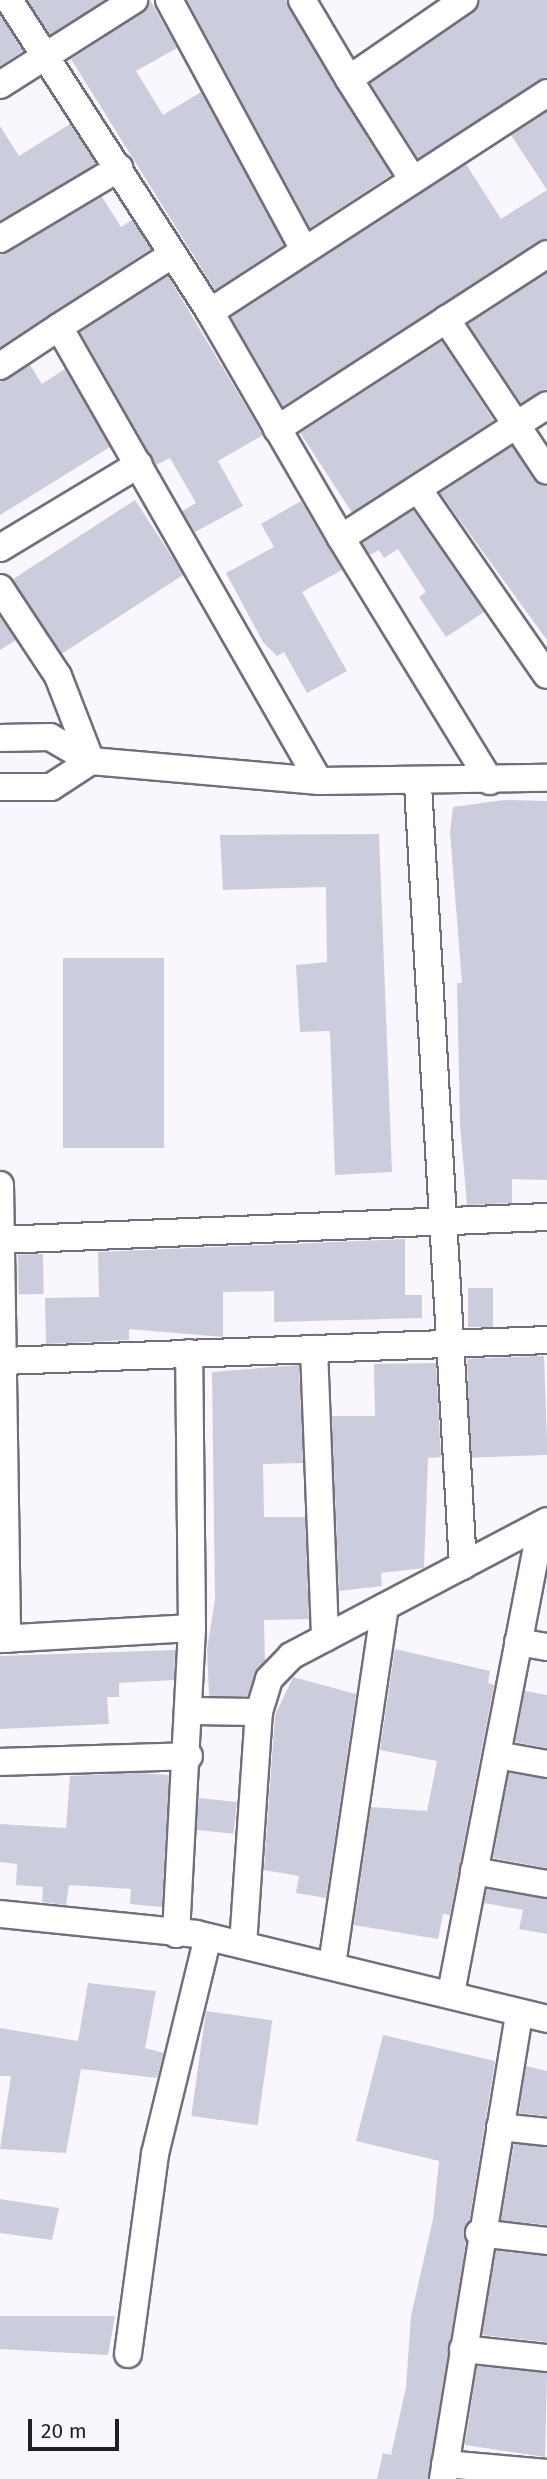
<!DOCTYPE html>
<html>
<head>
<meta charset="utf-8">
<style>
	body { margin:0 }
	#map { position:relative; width:547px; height:2479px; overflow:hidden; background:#f9f6fd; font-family:"Fira Sans",sans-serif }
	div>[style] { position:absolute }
	.building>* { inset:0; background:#cbcddd; transform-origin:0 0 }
	.roads { filter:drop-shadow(2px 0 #736e7b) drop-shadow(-2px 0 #736e7b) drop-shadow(0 2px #736e7b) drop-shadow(0 -2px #736e7b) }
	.minor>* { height:26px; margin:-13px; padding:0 13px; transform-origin:13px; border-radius:13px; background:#fff }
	span { translate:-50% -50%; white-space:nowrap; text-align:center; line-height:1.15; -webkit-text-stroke:7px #f9f6fd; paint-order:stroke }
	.scale { position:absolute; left:28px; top:2419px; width:91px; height:32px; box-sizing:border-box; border:4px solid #211f25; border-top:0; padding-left:9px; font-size:21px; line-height:24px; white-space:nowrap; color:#211f25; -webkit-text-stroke:5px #f9f6fd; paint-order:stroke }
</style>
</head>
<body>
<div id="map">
	<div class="building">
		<i style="clip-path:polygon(28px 0,105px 0,50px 35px)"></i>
		<i style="clip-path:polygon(150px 0,177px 48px,136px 71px,163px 115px,201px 92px,284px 245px,215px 290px,71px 59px,142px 13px)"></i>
		<i style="clip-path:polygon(187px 0,286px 0,391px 175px,310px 228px)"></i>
		<i style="clip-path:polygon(480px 0,547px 0,547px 77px,418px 158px,370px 83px,473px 13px)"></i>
		<i style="clip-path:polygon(0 15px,23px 51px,0 66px)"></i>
		<i style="clip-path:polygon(547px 112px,547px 238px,283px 406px,231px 317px,466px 164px,501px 219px,547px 190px,511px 135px)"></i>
		<i style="clip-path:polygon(70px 124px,96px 164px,0 221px,0 126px,19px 156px)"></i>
		<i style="clip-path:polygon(102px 197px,121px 227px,132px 220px,151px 249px,0 347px,0 255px)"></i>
		<i style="clip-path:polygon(547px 273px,547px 389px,521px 403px,468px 324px)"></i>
		<i style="clip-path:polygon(168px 276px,263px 435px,218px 461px,243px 506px,195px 532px,182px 511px,196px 503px,170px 458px,156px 465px,80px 332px)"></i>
		<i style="left:442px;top:341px;width:95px;height:169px;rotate:57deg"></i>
		<i style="clip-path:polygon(30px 365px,42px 384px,65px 369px,110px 447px,0 515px,0 382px)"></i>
		<i style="clip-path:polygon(512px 446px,534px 480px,547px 487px,547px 640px,440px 493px)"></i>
		<i style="left:135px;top:500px;width:89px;height:146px;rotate:57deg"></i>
		<i style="clip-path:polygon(301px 501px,342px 570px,302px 592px,347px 671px,307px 693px,284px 652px,277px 656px,263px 642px,226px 573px,274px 547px,261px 524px)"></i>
		<i style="clip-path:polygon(413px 510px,484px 612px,446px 637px,419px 597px,426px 592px,398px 549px,384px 558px,379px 550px,370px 555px,362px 543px)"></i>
		<i style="clip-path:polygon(0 617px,16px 640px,0 650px)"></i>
		<i style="clip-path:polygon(504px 800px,547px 801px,547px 1180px,512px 1179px,512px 1203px,467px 1205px,460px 1124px,457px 983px,462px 983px,450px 832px,453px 807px)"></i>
		<i style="clip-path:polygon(379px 834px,392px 1172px,335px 1175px,330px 1031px,300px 1032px,296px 965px,327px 962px,326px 887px,223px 890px,220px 835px)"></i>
		<i style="left:63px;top:958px;width:101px;height:190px"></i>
		<i style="clip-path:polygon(405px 1239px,405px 1295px,422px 1295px,422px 1318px,274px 1322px,274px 1291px,223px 1292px,223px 1337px,129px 1329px,129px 1340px,46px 1344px,45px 1298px,99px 1297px,98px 1252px)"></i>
		<i style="left:43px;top:1254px;width:40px;height:25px;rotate:89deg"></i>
		<i style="left:468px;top:1288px;width:25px;height:39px"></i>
		<i style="left:544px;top:1356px;width:99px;height:77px;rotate:88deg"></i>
		<i style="clip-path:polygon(436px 1363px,441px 1457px,428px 1458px,424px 1568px,381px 1573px,382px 1586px,339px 1591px,332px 1416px,375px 1416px,374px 1364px)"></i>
		<i style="clip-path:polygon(299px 1365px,303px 1463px,263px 1464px,264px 1517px,305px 1517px,309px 1619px,264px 1620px,265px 1661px,247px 1696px,209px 1696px,207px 1649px,215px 1600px,212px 1372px)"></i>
		<i style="clip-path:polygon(395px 1649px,490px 1671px,488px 1683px,494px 1685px,450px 1915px,443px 1914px,438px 1939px,354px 1925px,371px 1807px,427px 1811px,437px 1761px,380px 1750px)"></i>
		<i style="clip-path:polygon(175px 1650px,174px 1680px,119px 1683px,119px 1697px,107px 1697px,109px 1724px,0 1729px,0 1656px)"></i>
		<i style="clip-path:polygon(293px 1677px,356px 1694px,326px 1898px,296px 1893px,299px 1876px,264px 1870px,275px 1715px)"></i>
		<i style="clip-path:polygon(525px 1691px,547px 1695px,547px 1748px,515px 1742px)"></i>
		<i style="clip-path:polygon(137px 1773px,169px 1775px,162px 1907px,130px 1904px,131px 1889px,69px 1885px,66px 1905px,42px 1902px,43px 1887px,16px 1885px,17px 1864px,0 1862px,0 1824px,66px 1828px,70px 1776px)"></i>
		<i style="clip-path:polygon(509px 1773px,547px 1779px,547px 1868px,493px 1858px)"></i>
		<i style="left:199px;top:1798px;width:38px;height:32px;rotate:6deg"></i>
		<i style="clip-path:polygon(487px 1889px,547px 1899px,547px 1934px,519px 1929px,523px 1910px,484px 1903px)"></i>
		<i style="clip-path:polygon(88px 1983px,156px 1991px,145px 2048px,164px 2053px,157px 2078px,81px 2069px,66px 2153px,0 2149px,11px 2076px,0 2076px,0 2028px,78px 2041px)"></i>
		<i style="left:206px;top:2011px;width:67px;height:106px;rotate:8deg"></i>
		<i style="clip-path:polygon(383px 2035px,495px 2061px,428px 2479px,377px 2479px,383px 2453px,391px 2455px,406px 2387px,411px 2316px,433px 2219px,439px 2161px,356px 2141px)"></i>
		<i style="clip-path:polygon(526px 2066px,547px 2071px,547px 2116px,519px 2113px)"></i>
		<i style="clip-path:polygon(514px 2144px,547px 2147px,547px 2225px,501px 2220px)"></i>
		<i style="clip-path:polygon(0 2199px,59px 2208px,52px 2240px,0 2233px)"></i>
		<i style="clip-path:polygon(496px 2251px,547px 2256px,547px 2342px,482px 2335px)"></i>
		<i style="clip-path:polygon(0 2316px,115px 2316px,108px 2355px,0 2349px)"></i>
		<i style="clip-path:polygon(477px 2366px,547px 2373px,545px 2457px,465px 2445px)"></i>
	</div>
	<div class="roads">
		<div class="minor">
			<i style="left:9px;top:0;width:371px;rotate:57.2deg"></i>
			<i style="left:210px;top:312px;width:402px;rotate:-33deg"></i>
			<i style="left:169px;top:0;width:284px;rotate:61.6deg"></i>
			<i style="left:302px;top:0;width:92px;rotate:59.3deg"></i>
			<i style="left:0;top:85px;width:159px;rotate:-32.4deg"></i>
			<i style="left:413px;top:180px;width:120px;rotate:-122.4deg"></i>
			<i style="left:349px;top:79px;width:140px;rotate:-34.5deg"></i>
			<i style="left:0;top:239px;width:139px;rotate:-30.8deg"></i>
			<i style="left:210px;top:312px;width:261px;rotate:59.9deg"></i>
			<i style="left:341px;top:538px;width:245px;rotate:-32.8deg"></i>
			<i style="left:446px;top:319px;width:182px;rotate:56.4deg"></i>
			<i style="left:59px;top:327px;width:135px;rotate:-32.6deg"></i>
			<i style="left:0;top:366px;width:71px;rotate:-33.5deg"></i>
			<i style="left:59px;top:327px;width:523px;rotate:60.2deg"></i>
			<i style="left:277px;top:429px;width:322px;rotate:-32.9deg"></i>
			<i style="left:418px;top:489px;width:226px;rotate:55.3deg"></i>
			<i style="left:341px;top:538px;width:285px;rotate:58.5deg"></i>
			<i style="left:0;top:548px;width:162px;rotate:-31.1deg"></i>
			<i style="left:0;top:588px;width:105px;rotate:56.6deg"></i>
			<i style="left:58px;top:676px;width:91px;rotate:68.8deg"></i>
			<i style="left:0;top:738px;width:50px;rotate:-1.1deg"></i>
			<i style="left:50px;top:737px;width:48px;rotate:30.3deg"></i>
			<i style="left:91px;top:761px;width:229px;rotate:5deg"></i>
			<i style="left:319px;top:781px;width:228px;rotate:-0.8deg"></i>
			<i style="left:418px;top:785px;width:782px;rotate:86.7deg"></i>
			<i style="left:0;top:787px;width:51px"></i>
			<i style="left:51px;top:787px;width:48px;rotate:-33deg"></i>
			<i style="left:0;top:1185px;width:454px;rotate:89.1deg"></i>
			<i style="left:0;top:1240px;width:547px;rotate:-2.41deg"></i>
			<i style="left:314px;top:1349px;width:289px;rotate:87.8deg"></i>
			<i style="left:4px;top:1361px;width:543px;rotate:-2.21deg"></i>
			<i style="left:0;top:1639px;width:192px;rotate:-3.3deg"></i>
			<i style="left:518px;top:1642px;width:29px;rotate:10deg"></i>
			<i style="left:190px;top:1711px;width:69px;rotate:0.8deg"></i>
			<i style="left:497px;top:1755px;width:51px;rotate:10.2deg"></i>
			<i style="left:0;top:1762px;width:189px;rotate:-1.8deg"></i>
			<i style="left:474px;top:1871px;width:74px;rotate:10.1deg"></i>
			<i style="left:0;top:1914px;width:197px;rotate:5.8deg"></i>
			<i style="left:196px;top:1934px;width:361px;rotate:13.6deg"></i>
			<i style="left:176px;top:1934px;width:306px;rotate:-87deg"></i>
			<i style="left:192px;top:1628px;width:275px;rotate:-90.6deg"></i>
			<i style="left:243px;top:1945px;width:234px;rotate:-86.1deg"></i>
			<i style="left:259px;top:1712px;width:34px;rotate:-73deg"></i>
			<i style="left:269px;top:1679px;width:32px;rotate:-46deg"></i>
			<i style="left:291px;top:1656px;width:289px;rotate:-27.8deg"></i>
			<i style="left:332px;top:1965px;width:362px;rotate:-81.6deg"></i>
			<i style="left:451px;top:1993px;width:477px;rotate:-79.1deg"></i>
			<i style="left:541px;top:1525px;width:6px;rotate:9deg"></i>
			<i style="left:500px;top:2127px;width:47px;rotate:6.1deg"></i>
			<i style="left:479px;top:2233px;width:68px;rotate:6.7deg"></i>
			<i style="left:463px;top:2349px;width:84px;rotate:6.1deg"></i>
			<i style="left:128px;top:2354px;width:202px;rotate:-82.3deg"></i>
			<i style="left:155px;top:2154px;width:223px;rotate:-76.3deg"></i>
			<i style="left:445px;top:2464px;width:102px;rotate:5deg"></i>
			<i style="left:443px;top:2479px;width:472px;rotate:-80.7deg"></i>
		</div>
	</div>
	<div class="scale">20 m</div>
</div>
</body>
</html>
